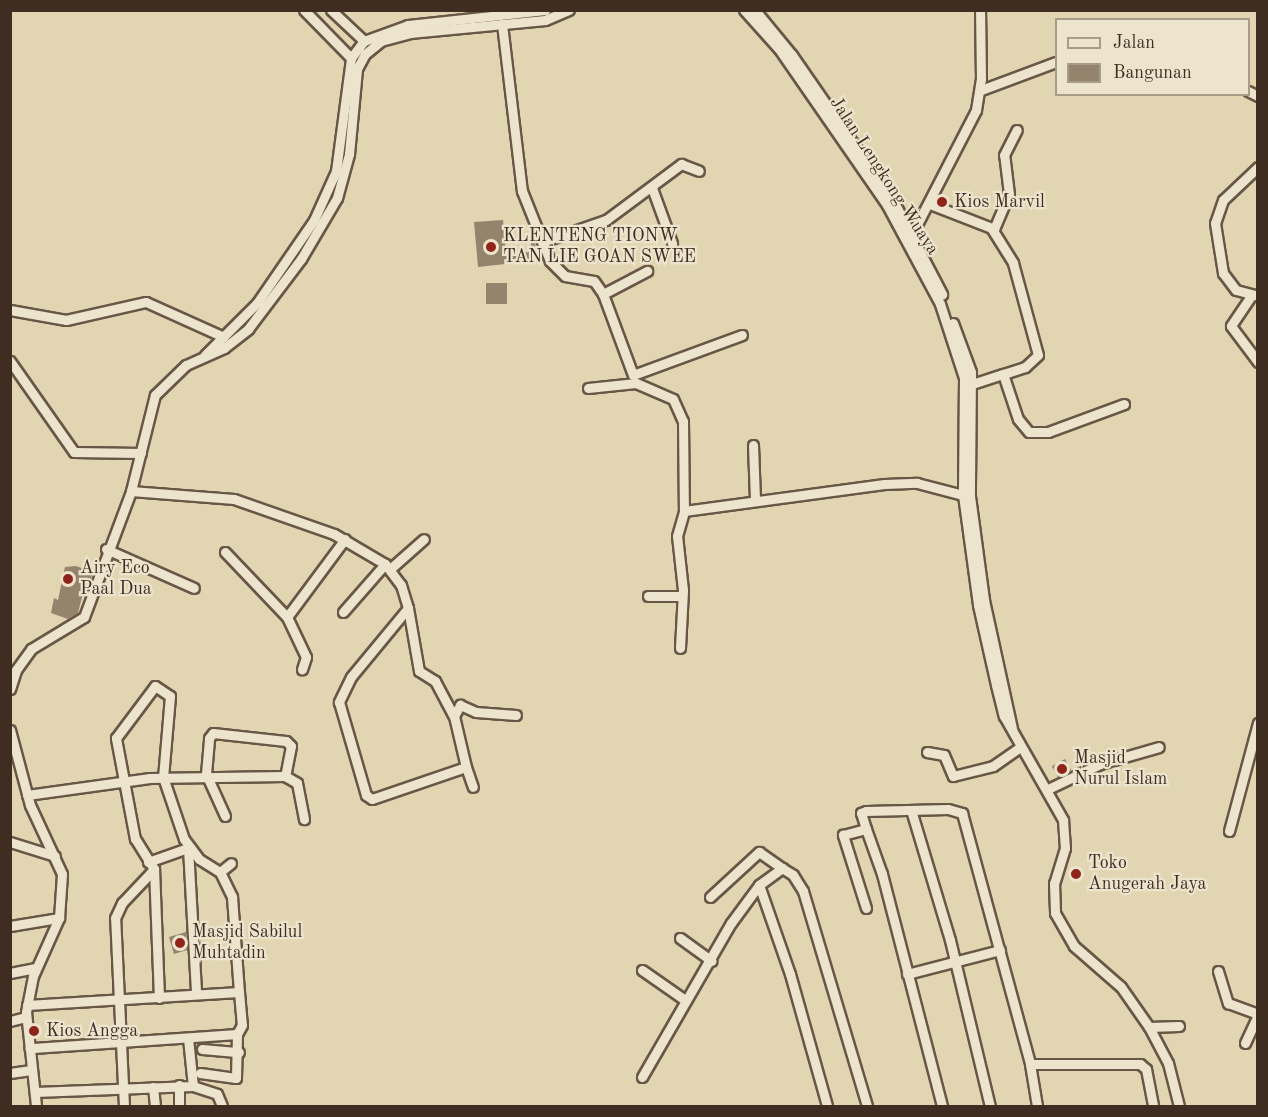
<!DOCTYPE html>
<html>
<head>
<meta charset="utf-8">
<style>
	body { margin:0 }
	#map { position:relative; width:1268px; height:1117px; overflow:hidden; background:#e2d5b2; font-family:"Old Standard TT",serif }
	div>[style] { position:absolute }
	.building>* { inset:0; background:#94846d; transform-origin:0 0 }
	.roads { filter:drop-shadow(2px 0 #685746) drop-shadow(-2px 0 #685746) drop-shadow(0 2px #685746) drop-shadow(0 -2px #685746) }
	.minor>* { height:9px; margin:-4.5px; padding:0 4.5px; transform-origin:4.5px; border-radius:4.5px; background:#ece4cd }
	.dots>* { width:16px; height:16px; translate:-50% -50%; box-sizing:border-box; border:3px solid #ece4cd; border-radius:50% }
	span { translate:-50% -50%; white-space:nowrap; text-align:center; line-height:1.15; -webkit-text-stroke:4.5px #ece4cd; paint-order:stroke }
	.street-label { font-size:18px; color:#3f2d22 }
	.poi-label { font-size:18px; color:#3f2d22 }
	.left { translate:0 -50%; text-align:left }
	.frame { position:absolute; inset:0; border:12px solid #3f2d22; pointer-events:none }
	.legend { position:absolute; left:1055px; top:18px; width:195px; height:78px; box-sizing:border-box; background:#ece4cd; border:2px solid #a79b89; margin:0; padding:8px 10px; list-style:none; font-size:18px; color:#3f2d22 }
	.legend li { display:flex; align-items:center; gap:12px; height:30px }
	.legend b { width:30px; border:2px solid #a79b89 }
</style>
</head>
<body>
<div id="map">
	<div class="building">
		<i style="clip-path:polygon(503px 220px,506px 254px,531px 252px,531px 232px,541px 260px,478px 267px,474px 222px)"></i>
		<i style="left:486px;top:283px;width:21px;height:21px"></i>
		<i style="clip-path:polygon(76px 566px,93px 572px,90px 582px,86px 581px,78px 613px,68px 619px,51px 613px,54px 598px,58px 600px,65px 567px)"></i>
		<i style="left:1065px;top:759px;width:13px;height:15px;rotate:61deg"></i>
		<i style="clip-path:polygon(186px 932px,187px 950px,174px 954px,169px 937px)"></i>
	</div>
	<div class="roads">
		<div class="minor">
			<i style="left:304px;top:10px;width:67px;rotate:45.6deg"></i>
			<i style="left:331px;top:10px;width:45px;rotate:43.2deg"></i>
			<i style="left:744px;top:10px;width:52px;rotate:48.1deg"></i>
			<i style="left:779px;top:49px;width:190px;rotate:55.3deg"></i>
			<i style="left:887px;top:205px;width:112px;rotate:61.8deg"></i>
			<i style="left:940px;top:304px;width:78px;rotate:72deg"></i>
			<i style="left:964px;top:378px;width:117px;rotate:90.5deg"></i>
			<i style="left:963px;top:495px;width:111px;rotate:82.2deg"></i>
			<i style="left:978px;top:605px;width:82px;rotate:77.3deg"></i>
			<i style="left:996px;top:685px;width:32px;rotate:76deg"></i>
			<i style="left:1004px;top:716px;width:120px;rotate:60.4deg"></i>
			<i style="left:1063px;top:820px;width:28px;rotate:86deg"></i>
			<i style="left:1065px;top:848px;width:37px;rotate:107deg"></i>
			<i style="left:1054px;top:883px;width:30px;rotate:88deg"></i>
			<i style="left:1055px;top:913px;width:38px;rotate:60deg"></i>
			<i style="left:1074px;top:946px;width:62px;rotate:41.1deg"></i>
			<i style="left:1121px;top:987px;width:49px;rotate:55deg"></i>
			<i style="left:1149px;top:1027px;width:41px;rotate:62.2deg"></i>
			<i style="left:1168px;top:1063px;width:44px;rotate:75.7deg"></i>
			<i style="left:755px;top:10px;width:58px;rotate:50.6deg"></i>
			<i style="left:792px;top:55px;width:181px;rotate:55.3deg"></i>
			<i style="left:895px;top:204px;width:102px;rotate:62.4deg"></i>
			<i style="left:502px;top:24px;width:168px;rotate:83.2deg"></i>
			<i style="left:522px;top:191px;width:75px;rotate:68.2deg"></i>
			<i style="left:550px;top:261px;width:21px;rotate:45deg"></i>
			<i style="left:565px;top:276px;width:29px;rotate:10deg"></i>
			<i style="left:594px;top:281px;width:16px;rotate:55deg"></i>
			<i style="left:603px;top:294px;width:50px;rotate:-27.6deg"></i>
			<i style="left:981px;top:90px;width:80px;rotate:-20.5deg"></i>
			<i style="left:1248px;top:91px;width:11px;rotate:27deg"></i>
			<i style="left:1258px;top:167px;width:48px;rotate:136.7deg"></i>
			<i style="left:1223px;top:200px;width:24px;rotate:109deg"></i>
			<i style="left:1215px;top:223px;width:51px;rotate:80.9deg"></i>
			<i style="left:1223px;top:273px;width:21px;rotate:53deg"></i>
			<i style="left:1236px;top:290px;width:23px;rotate:15deg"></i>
			<i style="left:652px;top:188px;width:59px;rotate:70deg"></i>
			<i style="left:930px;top:204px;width:69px;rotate:21.3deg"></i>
			<i style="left:994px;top:229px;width:38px;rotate:-67deg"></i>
			<i style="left:1009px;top:194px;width:39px;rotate:-97deg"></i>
			<i style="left:1004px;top:155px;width:28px;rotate:-63deg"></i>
			<i style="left:992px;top:229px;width:40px;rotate:58deg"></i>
			<i style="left:1013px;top:263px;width:95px;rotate:74.8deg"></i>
			<i style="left:1038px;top:355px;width:18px;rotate:137deg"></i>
			<i style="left:1025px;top:367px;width:23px;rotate:162deg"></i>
			<i style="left:910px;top:238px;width:144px;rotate:-62.7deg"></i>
			<i style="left:976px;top:110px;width:31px;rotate:-81deg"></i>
			<i style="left:981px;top:79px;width:69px;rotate:-90.8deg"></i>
			<i style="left:542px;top:242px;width:68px;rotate:-19deg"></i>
			<i style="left:606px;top:220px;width:94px;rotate:-36.7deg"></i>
			<i style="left:681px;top:164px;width:19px;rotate:21deg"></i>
			<i style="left:603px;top:294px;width:86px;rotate:69.7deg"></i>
			<i style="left:633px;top:375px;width:116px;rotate:-20.2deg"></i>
			<i style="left:1251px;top:296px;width:36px;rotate:124deg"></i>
			<i style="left:1231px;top:326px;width:45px;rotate:53.1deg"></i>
			<i style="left:10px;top:310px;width:57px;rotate:10.1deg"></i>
			<i style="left:66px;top:320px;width:82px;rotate:-12.7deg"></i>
			<i style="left:146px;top:302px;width:85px;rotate:24.2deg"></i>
			<i style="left:953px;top:323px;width:52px;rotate:69.8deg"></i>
			<i style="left:971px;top:372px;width:124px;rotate:90.5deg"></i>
			<i style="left:970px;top:496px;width:105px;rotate:82.3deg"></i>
			<i style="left:984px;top:600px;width:131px;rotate:77.7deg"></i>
			<i style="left:205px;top:355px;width:74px;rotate:-45deg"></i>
			<i style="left:257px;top:303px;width:101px;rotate:-55.5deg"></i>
			<i style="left:314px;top:220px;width:54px;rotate:-65.8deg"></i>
			<i style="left:336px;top:171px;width:114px;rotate:-82.4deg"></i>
			<i style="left:351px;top:58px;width:21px;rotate:-53deg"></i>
			<i style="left:364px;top:41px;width:47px;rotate:-20deg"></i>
			<i style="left:408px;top:25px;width:138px;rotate:-6.2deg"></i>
			<i style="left:10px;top:361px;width:111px;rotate:54.9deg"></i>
			<i style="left:74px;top:452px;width:67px;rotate:0.9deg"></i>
			<i style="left:972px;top:384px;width:33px;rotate:-18deg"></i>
			<i style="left:1003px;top:374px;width:47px;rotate:71.6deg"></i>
			<i style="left:1018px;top:419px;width:17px;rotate:50deg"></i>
			<i style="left:1029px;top:432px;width:19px"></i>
			<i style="left:1048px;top:432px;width:81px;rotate:-20.2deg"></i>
			<i style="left:588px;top:388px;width:48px;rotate:-5.9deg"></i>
			<i style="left:636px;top:383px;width:40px;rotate:23.4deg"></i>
			<i style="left:673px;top:399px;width:24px;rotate:66deg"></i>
			<i style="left:683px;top:421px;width:90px;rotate:89.4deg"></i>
			<i style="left:753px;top:445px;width:55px;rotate:87.9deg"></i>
			<i style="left:131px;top:491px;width:103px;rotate:4.4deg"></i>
			<i style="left:234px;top:499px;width:106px;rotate:19.3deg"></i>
			<i style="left:334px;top:534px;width:59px;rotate:30.5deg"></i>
			<i style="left:385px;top:564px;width:26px;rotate:53deg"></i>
			<i style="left:401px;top:585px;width:24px;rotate:73deg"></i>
			<i style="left:408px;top:608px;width:89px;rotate:129.6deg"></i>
			<i style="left:351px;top:677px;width:28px;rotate:116deg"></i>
			<i style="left:339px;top:702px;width:97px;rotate:73.8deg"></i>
			<i style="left:366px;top:795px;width:7px;rotate:34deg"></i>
			<i style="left:372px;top:799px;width:99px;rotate:-18.8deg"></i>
			<i style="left:466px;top:767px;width:21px;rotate:71deg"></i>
			<i style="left:106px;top:549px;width:96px;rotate:23.9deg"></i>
			<i style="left:225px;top:552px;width:90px;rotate:46.4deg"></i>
			<i style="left:287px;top:617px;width:44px;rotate:64.6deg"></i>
			<i style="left:306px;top:657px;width:13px;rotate:108deg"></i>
			<i style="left:390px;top:569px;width:45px;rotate:-41.4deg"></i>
			<i style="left:648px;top:596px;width:34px"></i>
			<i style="left:408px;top:608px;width:64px;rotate:80.1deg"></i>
			<i style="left:419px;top:671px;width:19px;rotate:32deg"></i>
			<i style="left:435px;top:681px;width:40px;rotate:62deg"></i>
			<i style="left:454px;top:716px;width:13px;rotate:-61deg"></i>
			<i style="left:460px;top:705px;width:17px;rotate:24deg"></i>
			<i style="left:476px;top:712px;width:40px;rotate:4.3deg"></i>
			<i style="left:343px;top:612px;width:64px;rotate:-48.8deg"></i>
			<i style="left:287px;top:617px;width:97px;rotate:-53.4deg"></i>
			<i style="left:680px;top:648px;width:58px;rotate:-87deg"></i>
			<i style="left:683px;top:590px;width:54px;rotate:-96.3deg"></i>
			<i style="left:677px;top:536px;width:26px;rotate:-74deg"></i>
			<i style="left:684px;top:511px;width:202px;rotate:-7.7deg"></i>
			<i style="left:884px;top:484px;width:33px;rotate:-2deg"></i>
			<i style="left:917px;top:483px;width:48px;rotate:14.6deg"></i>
			<i style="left:10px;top:689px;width:20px;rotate:-72deg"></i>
			<i style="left:16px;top:670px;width:26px;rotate:-54deg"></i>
			<i style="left:31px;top:649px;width:62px;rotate:-31.1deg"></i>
			<i style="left:84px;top:617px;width:134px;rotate:-69.5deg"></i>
			<i style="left:131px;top:491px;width:99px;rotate:-76deg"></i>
			<i style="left:155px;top:395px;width:43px;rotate:-44.1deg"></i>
			<i style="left:186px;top:365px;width:42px;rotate:-24.1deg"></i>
			<i style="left:224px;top:348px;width:31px;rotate:-38deg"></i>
			<i style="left:248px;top:329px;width:88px;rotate:-52.9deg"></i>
			<i style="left:301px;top:259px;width:71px;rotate:-59.5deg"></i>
			<i style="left:337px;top:198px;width:46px;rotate:-74.7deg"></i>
			<i style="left:349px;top:154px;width:85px;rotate:-84.6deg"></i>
			<i style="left:357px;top:69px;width:17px;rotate:-62deg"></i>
			<i style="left:365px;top:54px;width:21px;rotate:-39deg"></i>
			<i style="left:381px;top:41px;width:30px;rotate:-15deg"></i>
			<i style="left:410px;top:33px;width:136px;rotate:-5.5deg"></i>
			<i style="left:545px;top:20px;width:26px;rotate:-23deg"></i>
			<i style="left:454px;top:716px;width:52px;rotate:76.8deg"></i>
			<i style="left:10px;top:730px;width:78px;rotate:75.1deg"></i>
			<i style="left:30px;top:805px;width:76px;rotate:65.1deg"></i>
			<i style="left:62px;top:874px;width:44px;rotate:93.9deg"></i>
			<i style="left:59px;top:918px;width:64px;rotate:114.1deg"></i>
			<i style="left:33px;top:976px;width:37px;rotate:101deg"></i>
			<i style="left:26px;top:1012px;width:95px;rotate:83.9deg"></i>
			<i style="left:927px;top:752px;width:17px;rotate:10deg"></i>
			<i style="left:944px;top:755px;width:23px;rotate:67deg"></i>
			<i style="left:953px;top:776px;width:41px;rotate:-14deg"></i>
			<i style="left:993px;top:766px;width:33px;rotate:-35deg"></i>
			<i style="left:1048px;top:789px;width:58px;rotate:-25.7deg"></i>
			<i style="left:1100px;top:764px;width:61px;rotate:-16.1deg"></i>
			<i style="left:27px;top:795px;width:124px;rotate:-7.9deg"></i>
			<i style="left:150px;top:778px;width:135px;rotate:-0.8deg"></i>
			<i style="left:285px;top:776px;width:14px;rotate:30deg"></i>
			<i style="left:297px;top:783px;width:37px;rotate:79deg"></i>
			<i style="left:911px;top:810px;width:136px;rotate:73.3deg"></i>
			<i style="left:950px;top:940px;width:171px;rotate:76.5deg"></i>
			<i style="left:225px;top:816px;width:46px;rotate:-114.3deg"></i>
			<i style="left:206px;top:774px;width:36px;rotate:-85deg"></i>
			<i style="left:209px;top:738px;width:6px;rotate:-51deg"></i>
			<i style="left:213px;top:733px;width:73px;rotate:6.3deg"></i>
			<i style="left:286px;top:741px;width:7px;rotate:45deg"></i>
			<i style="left:291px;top:746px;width:31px;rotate:101deg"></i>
			<i style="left:866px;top:829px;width:17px;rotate:-107deg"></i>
			<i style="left:861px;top:813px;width:5px;rotate:-22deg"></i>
			<i style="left:866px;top:811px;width:82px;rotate:-1.4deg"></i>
			<i style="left:948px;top:809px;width:15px;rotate:16deg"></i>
			<i style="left:962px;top:813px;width:260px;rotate:74.8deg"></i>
			<i style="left:1030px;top:1064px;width:43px;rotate:80.5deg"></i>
			<i style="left:1229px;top:831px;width:112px;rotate:-75deg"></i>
			<i style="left:10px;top:842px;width:47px;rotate:17.3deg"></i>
			<i style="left:148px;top:862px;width:42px;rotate:-19.3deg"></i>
			<i style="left:188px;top:848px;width:145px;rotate:86.8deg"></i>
			<i style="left:220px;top:872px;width:14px;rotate:-39deg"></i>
			<i style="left:759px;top:885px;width:94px;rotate:70.8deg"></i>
			<i style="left:790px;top:974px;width:137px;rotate:74.3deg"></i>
			<i style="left:710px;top:897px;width:67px;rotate:-42.6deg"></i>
			<i style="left:759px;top:852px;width:28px;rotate:35deg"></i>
			<i style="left:866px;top:908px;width:77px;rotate:-107.5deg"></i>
			<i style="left:843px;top:835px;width:24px;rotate:-15deg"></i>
			<i style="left:866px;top:829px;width:48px;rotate:70.4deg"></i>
			<i style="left:882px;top:874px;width:240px;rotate:75.5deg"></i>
			<i style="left:10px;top:926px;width:50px;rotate:-9.3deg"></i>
			<i style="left:680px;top:938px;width:39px;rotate:36deg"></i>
			<i style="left:642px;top:970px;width:52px;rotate:34.9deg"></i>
			<i style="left:1218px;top:971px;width:34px;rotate:73deg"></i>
			<i style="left:1228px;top:1003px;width:32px;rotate:20deg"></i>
			<i style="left:10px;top:973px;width:26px;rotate:-11deg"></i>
			<i style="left:907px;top:974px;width:96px;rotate:-14.5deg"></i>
			<i style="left:159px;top:998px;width:129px;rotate:-92.2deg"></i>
			<i style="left:154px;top:869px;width:36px;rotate:-122deg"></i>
			<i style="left:135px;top:839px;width:103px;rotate:-100.7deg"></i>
			<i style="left:116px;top:738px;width:65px;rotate:-53.1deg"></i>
			<i style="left:155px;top:686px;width:18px;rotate:34deg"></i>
			<i style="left:170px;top:696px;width:81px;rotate:94.9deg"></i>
			<i style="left:163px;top:777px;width:65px;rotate:71.3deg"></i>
			<i style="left:184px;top:839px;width:25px;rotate:53deg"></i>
			<i style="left:199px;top:859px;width:25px;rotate:32deg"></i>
			<i style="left:220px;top:872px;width:28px;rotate:64deg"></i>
			<i style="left:232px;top:897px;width:95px;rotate:85.8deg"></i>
			<i style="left:27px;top:1005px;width:212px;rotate:-3.5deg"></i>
			<i style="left:239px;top:992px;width:33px;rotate:85deg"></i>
			<i style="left:242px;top:1025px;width:10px;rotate:119deg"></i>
			<i style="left:237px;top:1034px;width:208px;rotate:176.1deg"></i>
			<i style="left:10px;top:1021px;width:16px;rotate:-14deg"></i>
			<i style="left:1149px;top:1027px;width:30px;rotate:-2deg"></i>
			<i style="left:188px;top:1038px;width:48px;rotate:84.1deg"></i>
			<i style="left:1245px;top:1043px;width:31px;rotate:-65deg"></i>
			<i style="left:202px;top:1049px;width:37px;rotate:5deg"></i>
			<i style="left:1030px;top:1064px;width:110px"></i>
			<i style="left:1140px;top:1064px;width:8px;rotate:40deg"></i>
			<i style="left:1146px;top:1069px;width:38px;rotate:79deg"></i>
			<i style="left:10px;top:1073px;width:21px;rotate:-8deg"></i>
			<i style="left:200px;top:1073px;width:36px;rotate:8deg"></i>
			<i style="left:236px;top:1078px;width:44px;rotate:-88.7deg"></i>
			<i style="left:642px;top:1077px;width:178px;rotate:-60deg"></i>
			<i style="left:731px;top:923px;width:47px;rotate:-53.6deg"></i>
			<i style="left:759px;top:885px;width:29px;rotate:-36deg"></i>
			<i style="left:782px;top:868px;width:13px;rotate:32deg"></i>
			<i style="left:793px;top:875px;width:19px;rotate:58deg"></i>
			<i style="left:803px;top:891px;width:224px;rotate:73.4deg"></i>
			<i style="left:153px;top:1087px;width:19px;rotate:84deg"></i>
			<i style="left:35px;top:1092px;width:158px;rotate:-2.2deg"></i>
			<i style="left:193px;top:1086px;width:25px;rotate:18deg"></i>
			<i style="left:217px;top:1094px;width:13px;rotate:67deg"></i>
			<i style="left:124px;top:1106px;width:188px;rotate:-92.7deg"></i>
			<i style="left:115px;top:918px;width:17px;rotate:-65deg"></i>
			<i style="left:122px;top:903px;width:47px;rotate:-46.7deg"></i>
			<i style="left:179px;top:1106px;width:21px;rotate:-90deg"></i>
		</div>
	</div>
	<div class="dots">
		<i style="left:942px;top:202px;background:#8f2418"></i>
		<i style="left:491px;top:247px;background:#8f2418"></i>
		<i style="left:68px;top:579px;background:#8f2418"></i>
		<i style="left:1062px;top:769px;background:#8f2418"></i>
		<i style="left:1076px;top:874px;background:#8f2418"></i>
		<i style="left:180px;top:943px;background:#8f2418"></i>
		<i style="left:34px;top:1031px;background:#8f2418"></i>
	</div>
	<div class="street-label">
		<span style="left:884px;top:176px;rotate:57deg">Jalan Lengkong Wuaya</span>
	</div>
	<div class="poi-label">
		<span class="left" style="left:954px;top:202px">Kios Marvil</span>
		<span class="left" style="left:503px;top:247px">KLENTENG TIONW<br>TAN LIE GOAN SWEE</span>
		<span class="left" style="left:80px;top:579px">Airy Eco<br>Paal Dua</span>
		<span class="left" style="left:1074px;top:769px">Masjid<br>Nurul Islam</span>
		<span class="left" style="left:1088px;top:874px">Toko<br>Anugerah Jaya</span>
		<span class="left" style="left:192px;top:943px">Masjid Sabilul<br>Muhtadin</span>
		<span class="left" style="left:46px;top:1031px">Kios Angga</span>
	</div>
	<div class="frame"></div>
	<ul class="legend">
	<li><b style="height:8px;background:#ece4cd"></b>Jalan</li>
	<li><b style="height:16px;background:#94846d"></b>Bangunan</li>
	</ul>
</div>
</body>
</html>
